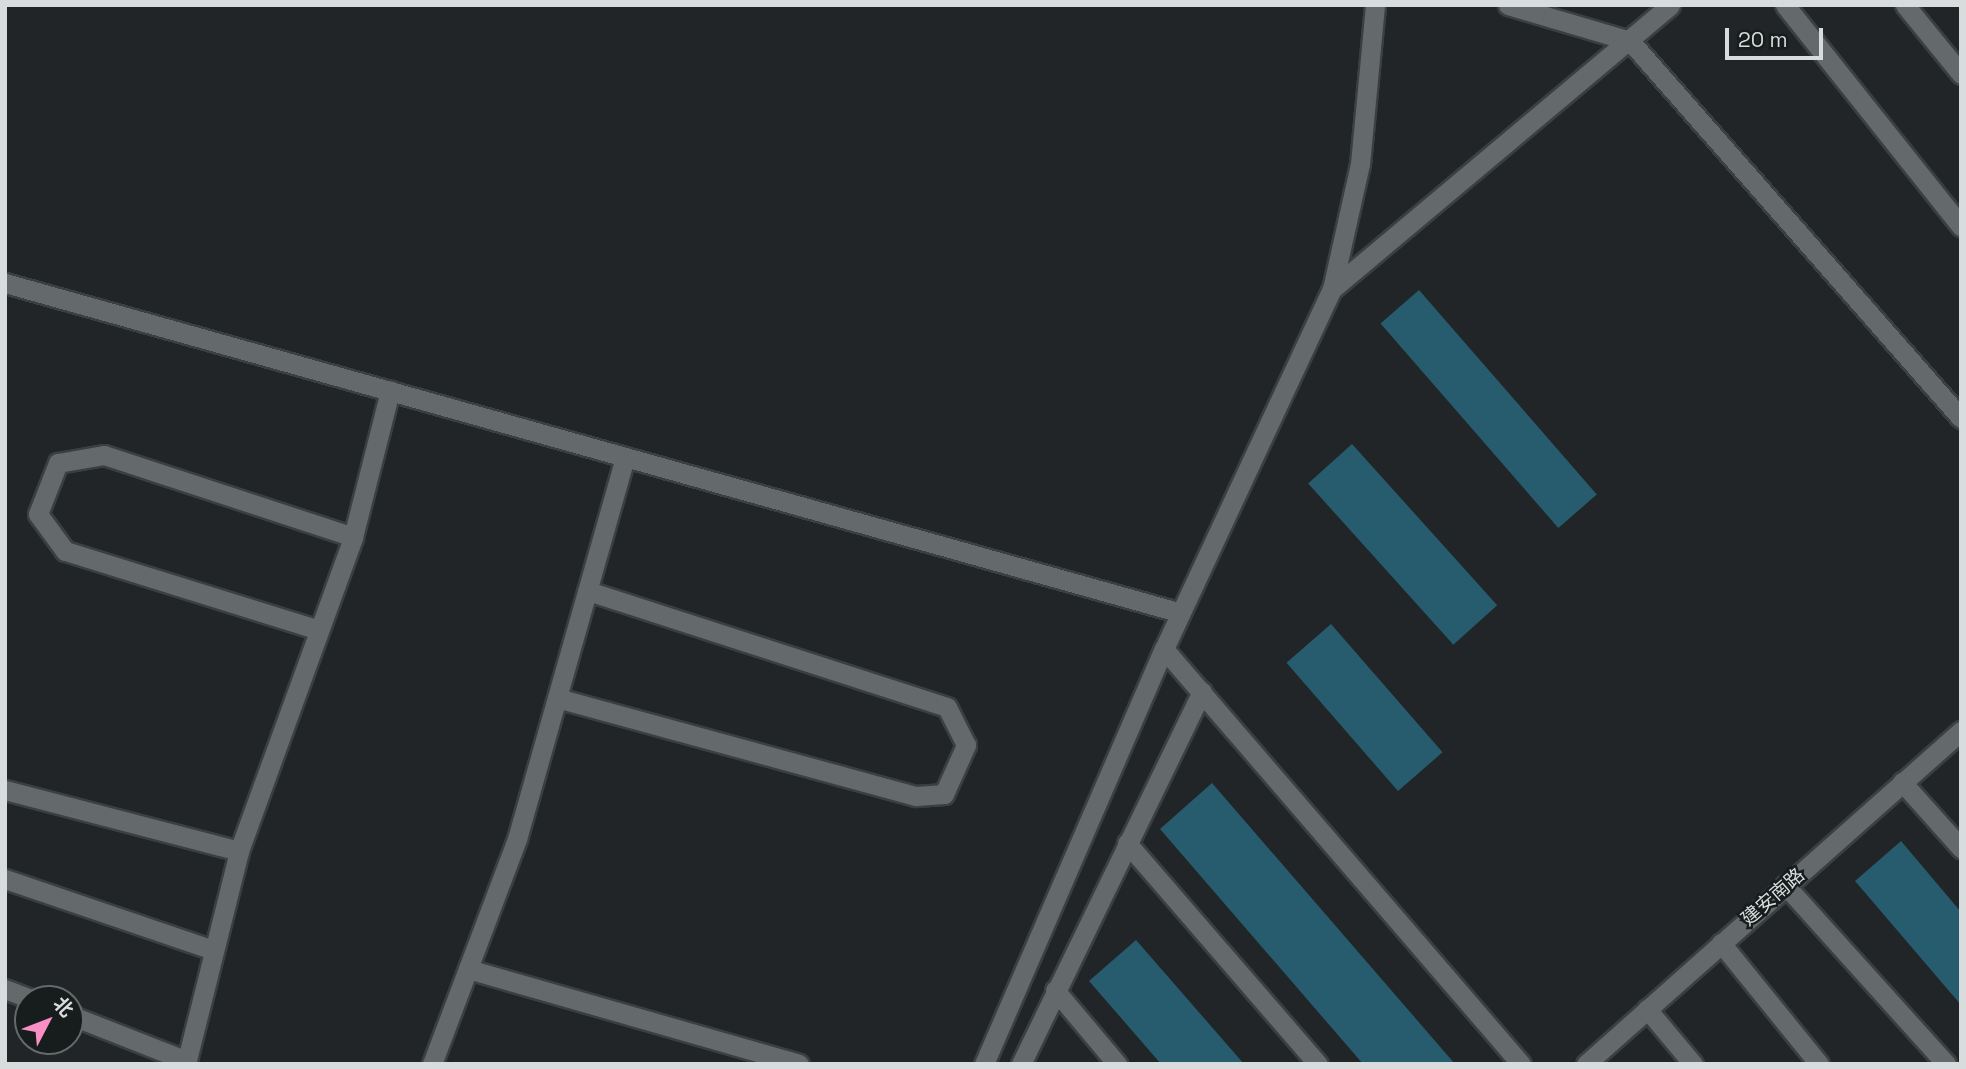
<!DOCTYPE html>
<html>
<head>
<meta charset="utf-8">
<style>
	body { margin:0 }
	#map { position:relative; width:1966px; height:1069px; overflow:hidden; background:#212527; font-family:"Space Grotesk","Noto Sans SC",sans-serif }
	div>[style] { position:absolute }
	.building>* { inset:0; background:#265c6d; transform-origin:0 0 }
	.roads { filter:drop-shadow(2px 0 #3c3f41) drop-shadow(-2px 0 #3c3f41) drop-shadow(0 2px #3c3f41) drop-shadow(0 -2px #3c3f41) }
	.service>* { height:19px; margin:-9.5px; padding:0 9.5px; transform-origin:9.5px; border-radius:9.5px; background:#64696b }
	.minor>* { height:19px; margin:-9.5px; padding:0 9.5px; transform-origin:9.5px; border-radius:9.5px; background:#64696b }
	span { translate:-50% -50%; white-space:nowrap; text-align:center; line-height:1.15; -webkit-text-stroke:5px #171c1d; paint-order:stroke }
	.street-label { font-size:19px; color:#d9dcdd }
	.frame { position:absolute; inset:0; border:7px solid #d9dcdd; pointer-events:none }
	.north { position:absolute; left:14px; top:985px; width:70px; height:70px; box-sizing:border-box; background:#171c1d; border:2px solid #65696a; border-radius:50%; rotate:48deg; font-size:19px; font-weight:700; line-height:28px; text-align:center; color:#d9dcdd }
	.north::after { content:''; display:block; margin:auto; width:24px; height:32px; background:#fa8fc6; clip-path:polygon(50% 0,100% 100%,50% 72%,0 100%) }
	.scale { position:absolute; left:1725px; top:28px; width:98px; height:32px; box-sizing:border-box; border:4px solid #d9dcdd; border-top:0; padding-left:9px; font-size:21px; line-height:24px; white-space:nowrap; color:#d9dcdd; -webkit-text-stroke:5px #171c1d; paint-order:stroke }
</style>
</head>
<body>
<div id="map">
	<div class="building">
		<i style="left:1419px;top:290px;width:271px;height:51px;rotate:49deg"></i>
		<i style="left:1352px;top:444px;width:217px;height:59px;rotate:48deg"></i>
		<i style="left:1331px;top:624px;width:170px;height:59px;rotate:49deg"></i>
		<i style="clip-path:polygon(1212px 783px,1455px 1064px,1363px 1064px,1160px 829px)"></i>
		<i style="clip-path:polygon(1901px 841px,1961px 912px,1961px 1005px,1855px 881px)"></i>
		<i style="clip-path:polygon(1136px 940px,1244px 1064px,1161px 1064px,1089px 981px)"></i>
	</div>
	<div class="roads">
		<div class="service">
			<i style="left:1785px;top:5px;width:283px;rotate:51.5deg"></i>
			<i style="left:1905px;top:5px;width:89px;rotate:50.9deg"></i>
			<i style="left:316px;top:629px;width:263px;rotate:-162.7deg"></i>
			<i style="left:65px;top:551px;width:46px;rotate:-126.1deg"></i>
			<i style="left:38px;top:514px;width:55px;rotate:-68.6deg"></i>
			<i style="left:58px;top:463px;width:47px;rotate:-9.9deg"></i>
			<i style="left:104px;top:455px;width:262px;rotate:18.2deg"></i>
			<i style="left:557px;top:698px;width:372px;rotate:15.3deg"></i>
			<i style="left:916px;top:796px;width:28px;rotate:-4deg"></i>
			<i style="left:944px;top:794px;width:54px;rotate:-65.8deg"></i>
			<i style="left:966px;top:745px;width:42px;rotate:-116.6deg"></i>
			<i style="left:947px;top:707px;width:378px;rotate:-162.1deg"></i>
			<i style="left:5px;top:790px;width:242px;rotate:14.6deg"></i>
			<i style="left:1127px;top:843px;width:292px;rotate:49.2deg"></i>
			<i style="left:5px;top:879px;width:220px;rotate:18.8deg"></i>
			<i style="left:1721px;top:943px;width:156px;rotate:51deg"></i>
			<i style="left:468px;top:969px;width:344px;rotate:16deg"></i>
			<i style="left:1055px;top:990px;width:97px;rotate:50deg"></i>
		</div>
		<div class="minor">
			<i style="left:1508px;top:5px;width:127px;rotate:16.4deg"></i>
			<i style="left:1630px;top:41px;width:502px;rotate:48.72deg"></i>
			<i style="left:5px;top:283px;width:1221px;rotate:15.67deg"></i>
			<i style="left:1332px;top:289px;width:128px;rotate:-77.4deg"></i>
			<i style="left:1360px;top:164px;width:160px;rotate:-84.6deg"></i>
			<i style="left:1164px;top:649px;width:547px;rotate:49.3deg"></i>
			<i style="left:1902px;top:782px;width:89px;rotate:48.2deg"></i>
			<i style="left:1785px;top:885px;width:241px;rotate:48deg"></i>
			<i style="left:5px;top:989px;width:28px;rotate:21deg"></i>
			<i style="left:1647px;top:1009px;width:72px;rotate:50.1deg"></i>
			<i style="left:70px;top:1015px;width:126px;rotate:21.5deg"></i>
			<i style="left:186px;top:1064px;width:219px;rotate:-76deg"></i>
			<i style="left:239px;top:851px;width:334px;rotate:-70deg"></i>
			<i style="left:353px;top:537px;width:151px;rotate:-75.8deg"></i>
			<i style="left:432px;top:1064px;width:241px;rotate:-69.3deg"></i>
			<i style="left:517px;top:839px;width:397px;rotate:-74.2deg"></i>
			<i style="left:984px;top:1064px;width:452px;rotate:-66.6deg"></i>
			<i style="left:1164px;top:649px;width:397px;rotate:-65deg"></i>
			<i style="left:1332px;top:289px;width:441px;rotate:-40deg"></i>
			<i style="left:1021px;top:1064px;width:414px;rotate:-64.1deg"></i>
			<i style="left:1586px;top:1064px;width:502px;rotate:-41.61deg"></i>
		</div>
	</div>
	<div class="street-label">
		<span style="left:1773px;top:897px;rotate:-41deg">建安南路</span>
	</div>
	<div class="frame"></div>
	<div class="north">北</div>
	<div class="scale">20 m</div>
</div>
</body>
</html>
